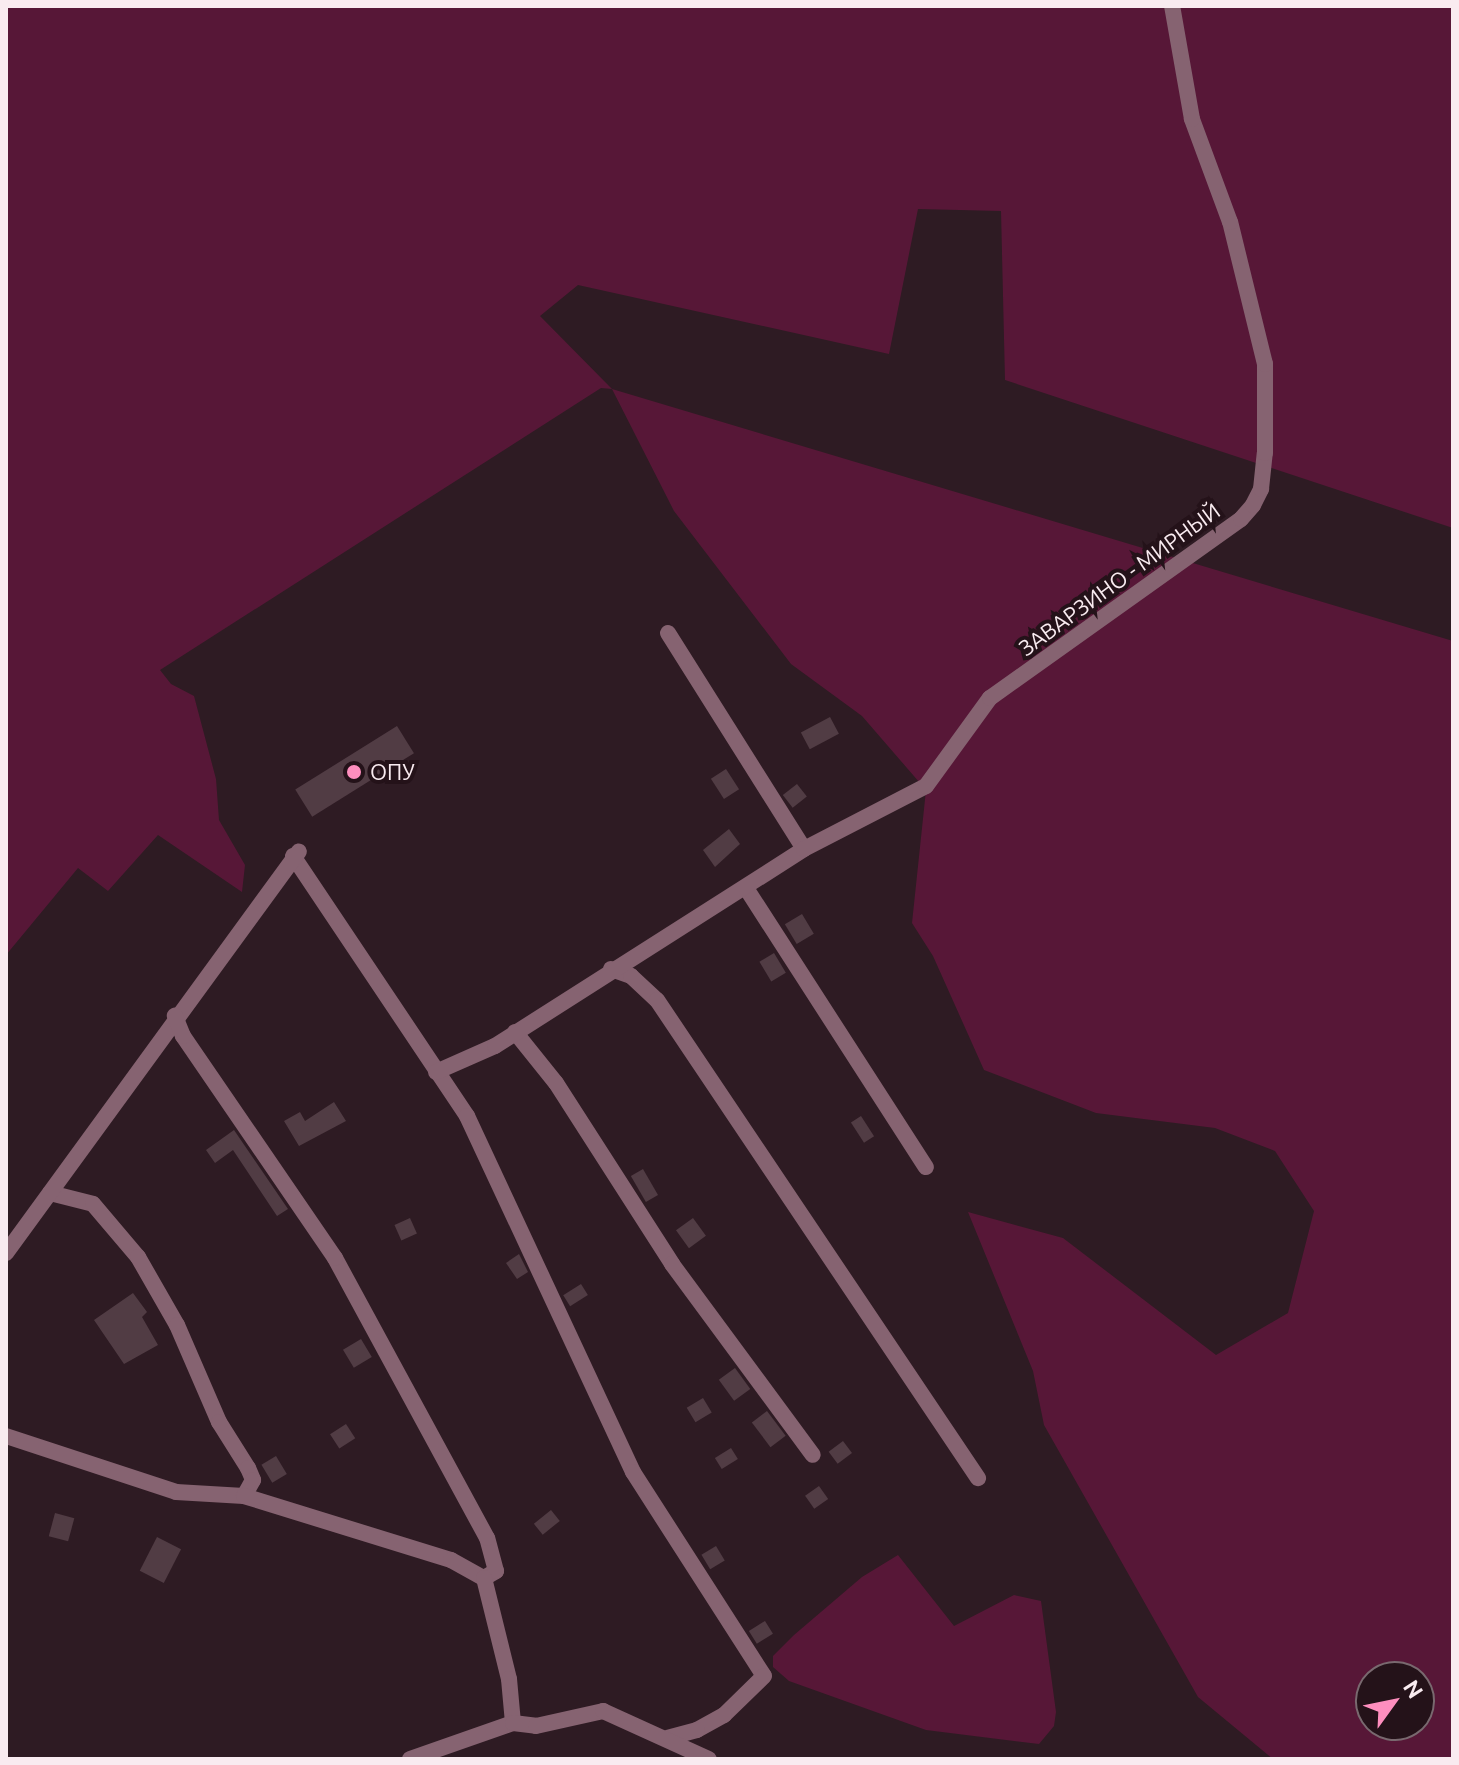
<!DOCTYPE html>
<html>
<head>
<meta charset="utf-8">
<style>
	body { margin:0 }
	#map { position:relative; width:1459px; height:1765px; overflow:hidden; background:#2e1b23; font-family:Ubuntu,sans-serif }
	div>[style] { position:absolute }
	.green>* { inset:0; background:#571737 }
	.building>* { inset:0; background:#513c44; transform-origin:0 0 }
	.street>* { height:16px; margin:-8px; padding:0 8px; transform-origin:8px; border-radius:8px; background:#866371 }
	.dots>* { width:22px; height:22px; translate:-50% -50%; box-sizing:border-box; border:4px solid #241219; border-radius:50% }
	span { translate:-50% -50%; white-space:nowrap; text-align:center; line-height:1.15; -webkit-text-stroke:8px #241219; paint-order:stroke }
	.street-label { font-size:22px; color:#f9ebf0 }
	.poi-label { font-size:22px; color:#f9ebf0 }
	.left { translate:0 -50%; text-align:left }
	.frame { position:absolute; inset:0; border:8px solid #f9ebf0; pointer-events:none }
	.north { position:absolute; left:1355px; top:1661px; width:80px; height:80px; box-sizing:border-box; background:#241219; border:2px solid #79696f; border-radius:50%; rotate:57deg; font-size:22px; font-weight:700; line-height:32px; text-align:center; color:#f9ebf0 }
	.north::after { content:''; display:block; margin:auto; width:28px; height:36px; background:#fe8ebe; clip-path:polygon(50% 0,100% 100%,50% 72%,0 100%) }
</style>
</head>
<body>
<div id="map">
	<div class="green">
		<i style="clip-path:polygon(evenodd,6px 6px,1453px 6px,1453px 528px,1005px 380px,1001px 211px,918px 209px,889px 354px,578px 285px,540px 316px,612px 389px,1453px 641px,1453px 1759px,1273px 1759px,1198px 1697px,1044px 1425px,1033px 1371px,968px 1212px,1063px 1238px,1216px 1355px,1288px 1313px,1314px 1211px,1275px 1151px,1215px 1128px,1096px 1113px,984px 1070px,933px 956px,912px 923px,926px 790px,862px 716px,791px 664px,674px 511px,612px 389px,601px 388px,160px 670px,171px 684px,194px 696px,216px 779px,219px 820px,245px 865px,242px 892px,158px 835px,108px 891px,78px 868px,6px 955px,6px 6px,1371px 1677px,1419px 1677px,1419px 1725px,1371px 1725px,1371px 1677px)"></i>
		<i style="clip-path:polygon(898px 1555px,954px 1626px,1014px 1595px,1041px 1601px,1056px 1712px,1054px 1726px,1039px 1744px,926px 1730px,789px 1681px,773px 1667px,773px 1656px,794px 1635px,862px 1577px)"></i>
	</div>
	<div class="building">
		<i style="left:830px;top:717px;width:19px;height:33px;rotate:62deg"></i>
		<i style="left:397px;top:726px;width:32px;height:120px;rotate:58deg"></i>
		<i style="left:726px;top:769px;width:24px;height:18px;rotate:57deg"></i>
		<i style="left:797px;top:784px;width:16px;height:18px;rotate:52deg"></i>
		<i style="clip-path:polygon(729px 829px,740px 844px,715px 867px,703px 850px)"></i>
		<i style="left:802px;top:914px;width:23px;height:20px;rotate:59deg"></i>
		<i style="left:774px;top:953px;width:23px;height:17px;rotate:59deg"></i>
		<i style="clip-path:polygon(334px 1102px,346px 1121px,299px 1146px,284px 1121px,300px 1112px,305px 1121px)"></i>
		<i style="left:861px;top:1116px;width:24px;height:12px;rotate:57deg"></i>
		<i style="clip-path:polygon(234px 1130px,288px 1209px,277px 1216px,233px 1150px,215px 1163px,206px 1150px)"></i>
		<i style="left:643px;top:1169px;width:30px;height:14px;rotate:60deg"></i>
		<i style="left:410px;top:1218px;width:17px;height:17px;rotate:66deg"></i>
		<i style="left:693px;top:1218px;width:22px;height:21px;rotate:54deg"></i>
		<i style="clip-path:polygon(519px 1254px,528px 1272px,517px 1279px,506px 1263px)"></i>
		<i style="left:581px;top:1284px;width:13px;height:21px;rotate:58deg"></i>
		<i style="clip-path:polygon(133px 1293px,147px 1312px,142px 1317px,158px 1345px,124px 1364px,94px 1320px)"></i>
		<i style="left:361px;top:1339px;width:21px;height:21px;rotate:59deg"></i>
		<i style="left:735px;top:1368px;width:26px;height:20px;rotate:54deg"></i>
		<i style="left:703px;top:1398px;width:17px;height:19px;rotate:59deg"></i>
		<i style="left:767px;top:1411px;width:31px;height:19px;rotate:53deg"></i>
		<i style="left:346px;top:1424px;width:17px;height:19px;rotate:57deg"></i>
		<i style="left:843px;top:1441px;width:15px;height:18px;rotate:53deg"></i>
		<i style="left:731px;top:1448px;width:13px;height:19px;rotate:58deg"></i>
		<i style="left:276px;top:1456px;width:21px;height:17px;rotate:59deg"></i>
		<i style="left:819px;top:1486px;width:16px;height:17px;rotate:55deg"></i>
		<i style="left:551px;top:1510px;width:14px;height:22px;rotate:51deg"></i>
		<i style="left:55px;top:1513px;width:20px;height:24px;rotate:15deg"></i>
		<i style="left:157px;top:1537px;width:27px;height:38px;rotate:27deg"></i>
		<i style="left:716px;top:1546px;width:17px;height:17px;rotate:59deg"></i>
		<i style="left:765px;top:1621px;width:15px;height:19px;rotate:58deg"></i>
	</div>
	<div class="street">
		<i style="left:668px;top:633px;width:255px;rotate:57.8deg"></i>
		<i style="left:293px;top:856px;width:313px;rotate:56.2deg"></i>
		<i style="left:467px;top:1116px;width:393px;rotate:65deg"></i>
		<i style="left:633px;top:1472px;width:242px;rotate:57.3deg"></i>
		<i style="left:764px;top:1676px;width:56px;rotate:135.7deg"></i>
		<i style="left:724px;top:1715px;width:31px;rotate:151deg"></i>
		<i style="left:697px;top:1730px;width:30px;rotate:165deg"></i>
		<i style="left:746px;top:888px;width:332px;rotate:57.2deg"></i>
		<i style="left:611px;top:969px;width:21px;rotate:19deg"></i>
		<i style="left:631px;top:976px;width:35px;rotate:43deg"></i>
		<i style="left:657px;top:1000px;width:576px;rotate:56.12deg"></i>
		<i style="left:515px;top:1032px;width:65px;rotate:51.2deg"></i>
		<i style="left:556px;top:1083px;width:215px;rotate:57.3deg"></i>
		<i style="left:672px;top:1264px;width:237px;rotate:53.6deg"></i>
		<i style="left:436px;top:1072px;width:64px;rotate:-23.8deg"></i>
		<i style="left:495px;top:1046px;width:366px;rotate:-32.5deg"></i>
		<i style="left:804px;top:849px;width:137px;rotate:-27.3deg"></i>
		<i style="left:926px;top:786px;width:109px;rotate:-54deg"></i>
		<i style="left:990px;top:698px;width:308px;rotate:-35.5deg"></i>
		<i style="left:1241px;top:519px;width:18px;rotate:-49deg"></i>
		<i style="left:1253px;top:505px;width:18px;rotate:-63deg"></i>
		<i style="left:1261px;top:489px;width:36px;rotate:-84deg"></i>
		<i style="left:1265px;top:453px;width:89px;rotate:-90deg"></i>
		<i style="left:1265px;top:364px;width:146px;rotate:-103.8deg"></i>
		<i style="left:1230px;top:222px;width:110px;rotate:-110.3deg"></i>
		<i style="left:1192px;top:119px;width:115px;rotate:-100deg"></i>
		<i style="left:50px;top:1193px;width:44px;rotate:14.3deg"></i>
		<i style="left:93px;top:1204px;width:70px;rotate:49.7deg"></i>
		<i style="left:138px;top:1257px;width:78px;rotate:60.2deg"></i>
		<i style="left:177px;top:1325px;width:106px;rotate:66.6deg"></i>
		<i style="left:219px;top:1422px;width:54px;rotate:57.8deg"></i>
		<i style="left:248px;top:1468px;width:13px;rotate:67deg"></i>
		<i style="left:253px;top:1480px;width:18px;rotate:119deg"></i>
		<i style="left:6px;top:1253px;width:497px;rotate:-53.9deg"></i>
		<i style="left:6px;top:1436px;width:179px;rotate:18.2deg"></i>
		<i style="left:176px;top:1492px;width:68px;rotate:3.4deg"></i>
		<i style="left:244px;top:1496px;width:217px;rotate:17.2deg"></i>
		<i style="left:451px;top:1560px;width:38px;rotate:29deg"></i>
		<i style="left:484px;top:1578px;width:14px;rotate:-30deg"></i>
		<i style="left:496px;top:1571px;width:34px;rotate:-105deg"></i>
		<i style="left:487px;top:1538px;width:319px;rotate:-118.5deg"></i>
		<i style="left:335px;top:1258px;width:269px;rotate:-124.4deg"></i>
		<i style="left:183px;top:1036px;width:22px;rotate:-112deg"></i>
		<i style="left:484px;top:1578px;width:104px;rotate:76.1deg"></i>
		<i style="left:509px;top:1679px;width:44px;rotate:84.8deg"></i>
		<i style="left:410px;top:1759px;width:109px;rotate:-19.3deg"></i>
		<i style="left:513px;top:1723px;width:23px;rotate:7deg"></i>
		<i style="left:536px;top:1726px;width:69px;rotate:-12.6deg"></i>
		<i style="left:603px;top:1711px;width:116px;rotate:24.4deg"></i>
	</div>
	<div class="dots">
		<i style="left:354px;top:772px;background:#fe8ebe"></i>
	</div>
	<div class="street-label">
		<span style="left:1119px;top:579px;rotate:-36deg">ЗАВАРЗИНО - МИРНЫЙ</span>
	</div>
	<div class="poi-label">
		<span class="left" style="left:370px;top:772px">ОПУ</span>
	</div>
	<div class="frame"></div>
	<div class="north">N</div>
</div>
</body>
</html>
